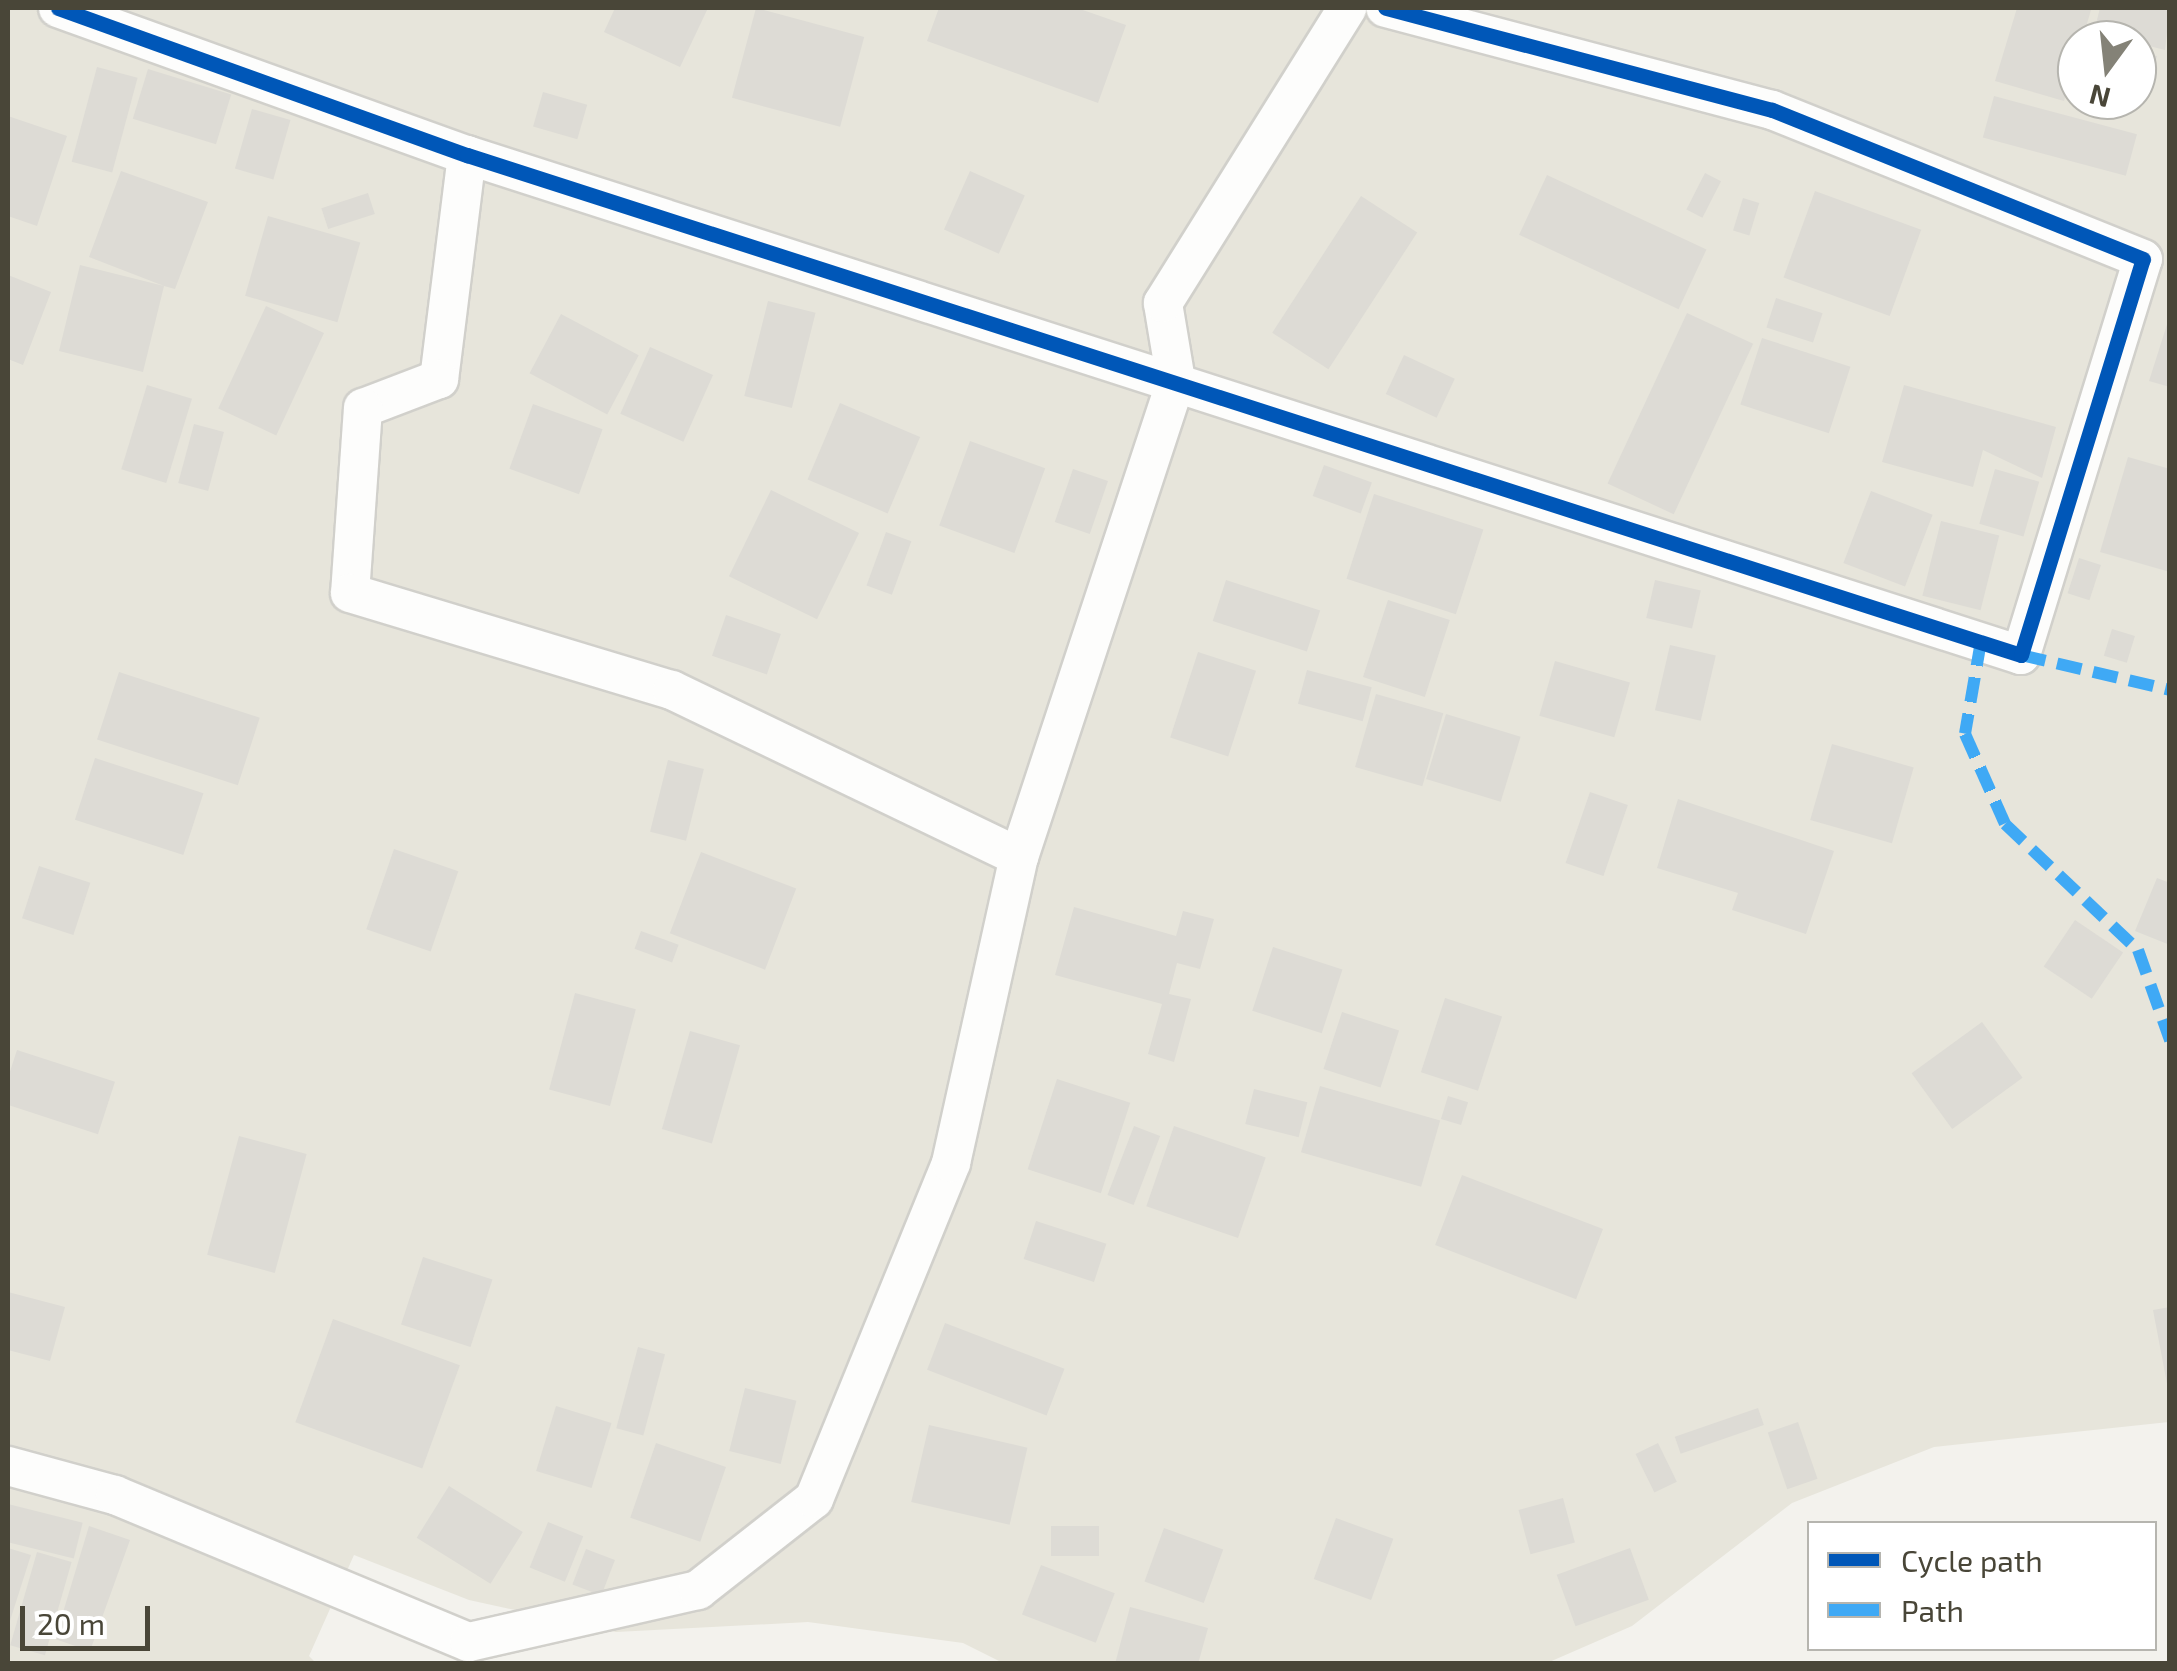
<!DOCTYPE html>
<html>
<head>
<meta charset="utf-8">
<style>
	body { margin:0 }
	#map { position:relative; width:2177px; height:1671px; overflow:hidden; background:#f3f2ed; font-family:"Exo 2",sans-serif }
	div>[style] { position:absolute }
	.residential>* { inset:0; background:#e7e5db }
	.building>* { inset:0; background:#dddbd5; transform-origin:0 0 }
	.roads { filter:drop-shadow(2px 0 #d1d0cb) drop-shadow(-2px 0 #d1d0cb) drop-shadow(0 2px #d1d0cb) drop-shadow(0 -2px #d1d0cb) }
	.street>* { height:38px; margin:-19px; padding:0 19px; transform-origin:19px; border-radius:19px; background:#fdfdfc }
	.quiet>* { height:12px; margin-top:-6px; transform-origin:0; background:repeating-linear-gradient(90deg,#3fa9f5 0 25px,transparent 0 37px) }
	.cycleway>* { height:15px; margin:-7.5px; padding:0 7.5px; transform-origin:7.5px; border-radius:7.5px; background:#0057b8 }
	span { translate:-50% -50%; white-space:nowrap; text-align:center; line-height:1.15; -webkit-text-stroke:8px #fff; paint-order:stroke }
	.frame { position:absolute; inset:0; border:10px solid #494638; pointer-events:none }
	.legend { position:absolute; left:1807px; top:1521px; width:350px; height:130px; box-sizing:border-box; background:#fff; border:2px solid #b6b5af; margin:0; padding:12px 18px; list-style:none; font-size:30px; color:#494638 }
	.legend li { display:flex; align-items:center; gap:20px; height:50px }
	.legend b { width:50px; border:2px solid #b6b5af }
	.north { position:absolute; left:2057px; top:20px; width:100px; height:100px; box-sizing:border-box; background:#fff; border:2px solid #b6b5af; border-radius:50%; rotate:195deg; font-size:28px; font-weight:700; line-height:40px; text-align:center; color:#494638 }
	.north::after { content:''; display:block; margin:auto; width:35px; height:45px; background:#848277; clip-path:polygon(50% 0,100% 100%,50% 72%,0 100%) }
	.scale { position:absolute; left:20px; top:1606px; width:130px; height:45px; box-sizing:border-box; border:5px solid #494638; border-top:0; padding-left:12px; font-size:30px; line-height:35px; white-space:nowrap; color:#494638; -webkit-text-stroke:8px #fff; paint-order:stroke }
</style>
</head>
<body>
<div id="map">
	<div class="residential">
		<i style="clip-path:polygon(evenodd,8px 8px,2169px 8px,2169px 1422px,1934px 1447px,1792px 1503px,1632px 1626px,1547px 1663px,1005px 1664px,963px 1643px,808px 1622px,616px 1632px,469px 1600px,354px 1555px,309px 1656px,316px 1663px,8px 1664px,8px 8px,2077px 40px,2137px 40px,2137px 100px,2077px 100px,2077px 40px)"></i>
	</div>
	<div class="building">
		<i style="clip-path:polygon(615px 8px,708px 8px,680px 67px,604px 32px)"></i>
		<i style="left:756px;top:8px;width:112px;height:93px;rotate:15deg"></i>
		<i style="clip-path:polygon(939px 8px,1077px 8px,1126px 25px,1098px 103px,927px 41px)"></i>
		<i style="clip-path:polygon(2017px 8px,2091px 10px,2064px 101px,1995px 81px)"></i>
		<i style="clip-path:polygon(2100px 8px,2170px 8px,2165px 50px,2094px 32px)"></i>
		<i style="clip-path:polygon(2137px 51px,2157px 56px,2146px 96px,2137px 94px)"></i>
		<i style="left:97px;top:67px;width:42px;height:98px;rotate:15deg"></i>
		<i style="left:148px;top:69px;width:87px;height:52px;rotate:17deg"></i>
		<i style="left:543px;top:92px;width:46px;height:36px;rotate:16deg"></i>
		<i style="left:1994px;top:96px;width:148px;height:43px;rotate:15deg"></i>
		<i style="left:252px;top:109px;width:40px;height:62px;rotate:16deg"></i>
		<i style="clip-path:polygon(8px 116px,67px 136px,37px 226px,8px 216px)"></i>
		<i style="clip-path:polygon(121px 171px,208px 202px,175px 289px,164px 286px,143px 372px,59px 351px,80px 265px,164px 286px,89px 257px)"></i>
		<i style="left:970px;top:171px;width:60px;height:64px;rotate:24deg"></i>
		<i style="left:1705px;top:173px;width:18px;height:41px;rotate:27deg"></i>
		<i style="left:1547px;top:175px;width:176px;height:66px;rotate:25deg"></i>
		<i style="left:1815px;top:191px;width:113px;height:92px;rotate:20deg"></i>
		<i style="left:368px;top:193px;width:22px;height:49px;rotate:72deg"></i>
		<i style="left:1361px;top:196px;width:67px;height:163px;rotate:33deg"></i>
		<i style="left:1743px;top:198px;width:17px;height:34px;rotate:17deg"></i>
		<i style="left:268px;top:216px;width:96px;height:83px;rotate:16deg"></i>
		<i style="clip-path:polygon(8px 275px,51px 292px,23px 365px,8px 359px)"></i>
		<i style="left:1776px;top:298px;width:49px;height:31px;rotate:18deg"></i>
		<i style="left:768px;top:301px;width:49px;height:98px;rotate:14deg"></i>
		<i style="left:266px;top:306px;width:64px;height:113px;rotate:25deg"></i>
		<i style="left:1687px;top:313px;width:73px;height:188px;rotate:25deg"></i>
		<i style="left:561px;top:314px;width:88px;height:67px;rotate:28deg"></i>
		<i style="clip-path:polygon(2170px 315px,2170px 387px,2149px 381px)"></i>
		<i style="left:1762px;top:338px;width:93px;height:70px;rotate:18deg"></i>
		<i style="left:650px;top:347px;width:69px;height:73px;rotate:24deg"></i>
		<i style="left:1404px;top:355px;width:56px;height:43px;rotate:25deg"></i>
		<i style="left:147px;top:385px;width:47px;height:88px;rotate:17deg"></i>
		<i style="clip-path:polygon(1904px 385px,2056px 427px,2042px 478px,1983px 450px,1973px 487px,1882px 462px)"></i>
		<i style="left:840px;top:403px;width:87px;height:83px;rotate:23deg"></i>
		<i style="left:533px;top:404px;width:74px;height:69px;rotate:20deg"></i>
		<i style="left:194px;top:424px;width:31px;height:61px;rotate:15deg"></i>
		<i style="left:970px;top:441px;width:80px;height:90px;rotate:20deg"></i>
		<i style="clip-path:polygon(2128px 457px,2170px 469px,2170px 572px,2100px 552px)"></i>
		<i style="left:1324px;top:465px;width:51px;height:33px;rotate:20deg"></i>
		<i style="left:1073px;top:469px;width:37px;height:56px;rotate:19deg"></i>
		<i style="left:1995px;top:469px;width:46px;height:57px;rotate:16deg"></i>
		<i style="left:771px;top:490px;width:98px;height:96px;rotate:26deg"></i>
		<i style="left:1871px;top:491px;width:66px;height:77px;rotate:21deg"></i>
		<i style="left:1374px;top:494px;width:115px;height:89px;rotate:18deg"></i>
		<i style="left:1941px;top:521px;width:60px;height:77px;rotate:14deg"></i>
		<i style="left:886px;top:532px;width:27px;height:57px;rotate:20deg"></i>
		<i style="left:2079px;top:558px;width:23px;height:37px;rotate:18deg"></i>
		<i style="left:1226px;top:580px;width:99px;height:43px;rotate:18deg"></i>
		<i style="left:1655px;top:580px;width:47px;height:39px;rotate:13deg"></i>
		<i style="left:1388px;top:600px;width:65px;height:81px;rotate:18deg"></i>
		<i style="left:726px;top:615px;width:58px;height:43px;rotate:19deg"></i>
		<i style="left:2112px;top:629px;width:24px;height:28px;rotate:17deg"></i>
		<i style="left:1670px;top:645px;width:47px;height:67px;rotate:13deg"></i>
		<i style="left:1198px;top:652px;width:61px;height:90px;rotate:18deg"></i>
		<i style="left:1555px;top:661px;width:78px;height:57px;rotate:16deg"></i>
		<i style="left:1307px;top:670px;width:67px;height:35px;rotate:15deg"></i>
		<i style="left:119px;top:672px;width:148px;height:71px;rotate:18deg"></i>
		<i style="left:1376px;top:694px;width:70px;height:76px;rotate:16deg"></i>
		<i style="left:1446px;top:714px;width:78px;height:68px;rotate:17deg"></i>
		<i style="left:1832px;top:744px;width:85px;height:79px;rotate:16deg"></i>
		<i style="left:95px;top:758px;width:114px;height:65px;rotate:18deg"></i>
		<i style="left:668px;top:760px;width:37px;height:74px;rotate:14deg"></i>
		<i style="left:1590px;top:792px;width:40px;height:75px;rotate:19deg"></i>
		<i style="clip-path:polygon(1678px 799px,1834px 851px,1806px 934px,1732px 910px,1738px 893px,1657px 868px)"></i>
		<i style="left:394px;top:849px;width:68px;height:85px;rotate:19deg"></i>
		<i style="left:701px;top:852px;width:102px;height:87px;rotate:21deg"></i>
		<i style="left:39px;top:866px;width:54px;height:55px;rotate:18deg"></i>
		<i style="clip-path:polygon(2157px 878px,2170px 883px,2170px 945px,2135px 931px)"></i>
		<i style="clip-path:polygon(1074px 907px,1176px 936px,1183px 911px,1214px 919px,1200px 969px,1177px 963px,1169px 994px,1191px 999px,1174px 1062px,1148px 1054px,1162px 1004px,1055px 975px)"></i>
		<i style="left:2075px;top:920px;width:58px;height:56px;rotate:34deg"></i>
		<i style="left:641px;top:931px;width:40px;height:19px;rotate:20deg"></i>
		<i style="left:1273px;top:947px;width:73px;height:67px;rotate:18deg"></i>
		<i style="left:575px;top:993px;width:63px;height:100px;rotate:15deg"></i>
		<i style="left:1445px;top:998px;width:60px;height:78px;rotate:18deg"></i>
		<i style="left:1342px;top:1012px;width:60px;height:60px;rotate:18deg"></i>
		<i style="left:1982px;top:1022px;width:69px;height:87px;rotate:54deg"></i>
		<i style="left:690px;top:1031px;width:52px;height:102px;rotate:16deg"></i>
		<i style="left:17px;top:1050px;width:103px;height:55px;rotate:18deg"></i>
		<i style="left:1057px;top:1079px;width:77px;height:95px;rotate:18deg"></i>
		<i style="left:1320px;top:1086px;width:125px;height:69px;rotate:16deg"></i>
		<i style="left:1254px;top:1089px;width:55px;height:36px;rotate:14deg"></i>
		<i style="left:1448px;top:1096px;width:21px;height:24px;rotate:17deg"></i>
		<i style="left:1134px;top:1126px;width:28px;height:74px;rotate:21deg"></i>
		<i style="left:1174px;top:1126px;width:97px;height:85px;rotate:19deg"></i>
		<i style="left:239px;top:1136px;width:70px;height:123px;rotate:15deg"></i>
		<i style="left:1462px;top:1175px;width:151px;height:75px;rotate:21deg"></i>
		<i style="left:1036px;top:1221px;width:74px;height:40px;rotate:18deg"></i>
		<i style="left:423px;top:1257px;width:73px;height:71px;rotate:18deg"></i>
		<i style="clip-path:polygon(8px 1292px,65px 1307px,50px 1361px,8px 1350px)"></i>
		<i style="clip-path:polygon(2170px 1307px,2170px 1389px,2168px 1389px,2153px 1310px)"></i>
		<i style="left:333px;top:1319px;width:135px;height:110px;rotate:20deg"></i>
		<i style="left:945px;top:1323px;width:128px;height:50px;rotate:21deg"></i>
		<i style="left:638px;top:1347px;width:28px;height:84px;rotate:15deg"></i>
		<i style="left:745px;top:1388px;width:53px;height:65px;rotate:14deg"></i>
		<i style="left:556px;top:1406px;width:58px;height:68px;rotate:17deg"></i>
		<i style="left:1758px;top:1408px;width:18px;height:88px;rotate:71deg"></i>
		<i style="left:1798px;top:1422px;width:60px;height:32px;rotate:71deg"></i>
		<i style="left:929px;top:1425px;width:101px;height:79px;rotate:13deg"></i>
		<i style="left:656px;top:1443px;width:74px;height:79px;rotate:19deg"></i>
		<i style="left:1658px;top:1443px;width:43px;height:25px;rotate:64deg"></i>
		<i style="left:449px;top:1486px;width:87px;height:61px;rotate:32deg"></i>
		<i style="left:1563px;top:1498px;width:46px;height:46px;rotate:75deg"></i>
		<i style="left:8px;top:1504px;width:77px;height:37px;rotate:14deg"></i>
		<i style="left:1336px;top:1518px;width:61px;height:65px;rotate:20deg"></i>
		<i style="left:548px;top:1522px;width:38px;height:49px;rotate:22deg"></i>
		<i style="clip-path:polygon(89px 1526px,130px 1540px,90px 1651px,55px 1639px)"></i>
		<i style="left:1051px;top:1526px;width:48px;height:30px"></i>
		<i style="left:1164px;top:1528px;width:63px;height:57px;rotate:20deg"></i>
		<i style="clip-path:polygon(8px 1548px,31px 1555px,8px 1627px)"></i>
		<i style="left:1630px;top:1548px;width:55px;height:78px;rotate:70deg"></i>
		<i style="left:586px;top:1549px;width:31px;height:38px;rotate:21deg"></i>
		<i style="left:37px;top:1552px;width:36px;height:97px;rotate:16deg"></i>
		<i style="left:1041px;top:1565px;width:79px;height:53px;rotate:21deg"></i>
		<i style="clip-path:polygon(1130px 1607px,1208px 1628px,1198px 1664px,1115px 1664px)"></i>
	</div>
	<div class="roads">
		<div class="street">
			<i style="left:58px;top:8px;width:435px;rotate:19.8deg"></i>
			<i style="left:467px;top:155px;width:1632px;rotate:17.84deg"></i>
			<i style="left:2021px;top:655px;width:414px;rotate:-72.9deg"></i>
			<i style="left:2143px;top:259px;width:400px;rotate:-158.1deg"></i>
			<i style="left:1772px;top:110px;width:400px;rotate:-165.2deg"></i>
			<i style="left:467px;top:155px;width:226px;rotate:97.1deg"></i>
			<i style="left:439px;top:379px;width:81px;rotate:159.1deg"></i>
			<i style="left:363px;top:408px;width:185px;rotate:94deg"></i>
			<i style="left:350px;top:593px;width:336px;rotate:16.8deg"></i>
			<i style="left:672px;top:690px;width:385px;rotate:25.7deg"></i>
			<i style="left:8px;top:1466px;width:111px;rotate:15.2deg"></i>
			<i style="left:115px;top:1495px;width:383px;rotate:22.6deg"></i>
			<i style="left:469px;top:1642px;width:235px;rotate:-12.8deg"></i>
			<i style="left:698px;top:1590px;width:147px;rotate:-38.1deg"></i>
			<i style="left:814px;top:1499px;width:363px;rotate:-67.8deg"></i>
			<i style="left:951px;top:1163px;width:313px;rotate:-77.5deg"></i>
			<i style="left:1019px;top:857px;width:501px;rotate:-71.75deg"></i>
			<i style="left:1176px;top:381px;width:79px;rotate:-99.5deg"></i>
			<i style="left:1163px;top:303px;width:348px;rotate:-58deg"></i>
		</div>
	</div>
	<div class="quiet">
		<i style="left:1981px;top:641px;width:94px;rotate:99.8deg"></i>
		<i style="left:1965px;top:734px;width:98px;rotate:66deg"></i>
		<i style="left:2005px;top:824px;width:183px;rotate:43.5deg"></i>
		<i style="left:2138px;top:950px;width:96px;rotate:70.4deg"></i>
		<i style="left:2021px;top:655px;width:153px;rotate:13.2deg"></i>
	</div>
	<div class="cycleway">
		<i style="left:58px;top:8px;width:435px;rotate:19.8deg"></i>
		<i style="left:467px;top:155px;width:1632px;rotate:17.84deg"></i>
		<i style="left:2021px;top:655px;width:414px;rotate:-72.9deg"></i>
		<i style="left:2143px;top:259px;width:400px;rotate:-158.1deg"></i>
		<i style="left:1772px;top:110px;width:400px;rotate:-165.2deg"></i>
	</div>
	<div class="frame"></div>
	<ul class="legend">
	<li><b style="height:12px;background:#0057b8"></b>Cycle path</li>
	<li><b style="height:12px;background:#3fa9f5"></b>Path</li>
	</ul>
	<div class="north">N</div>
	<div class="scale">20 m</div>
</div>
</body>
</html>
